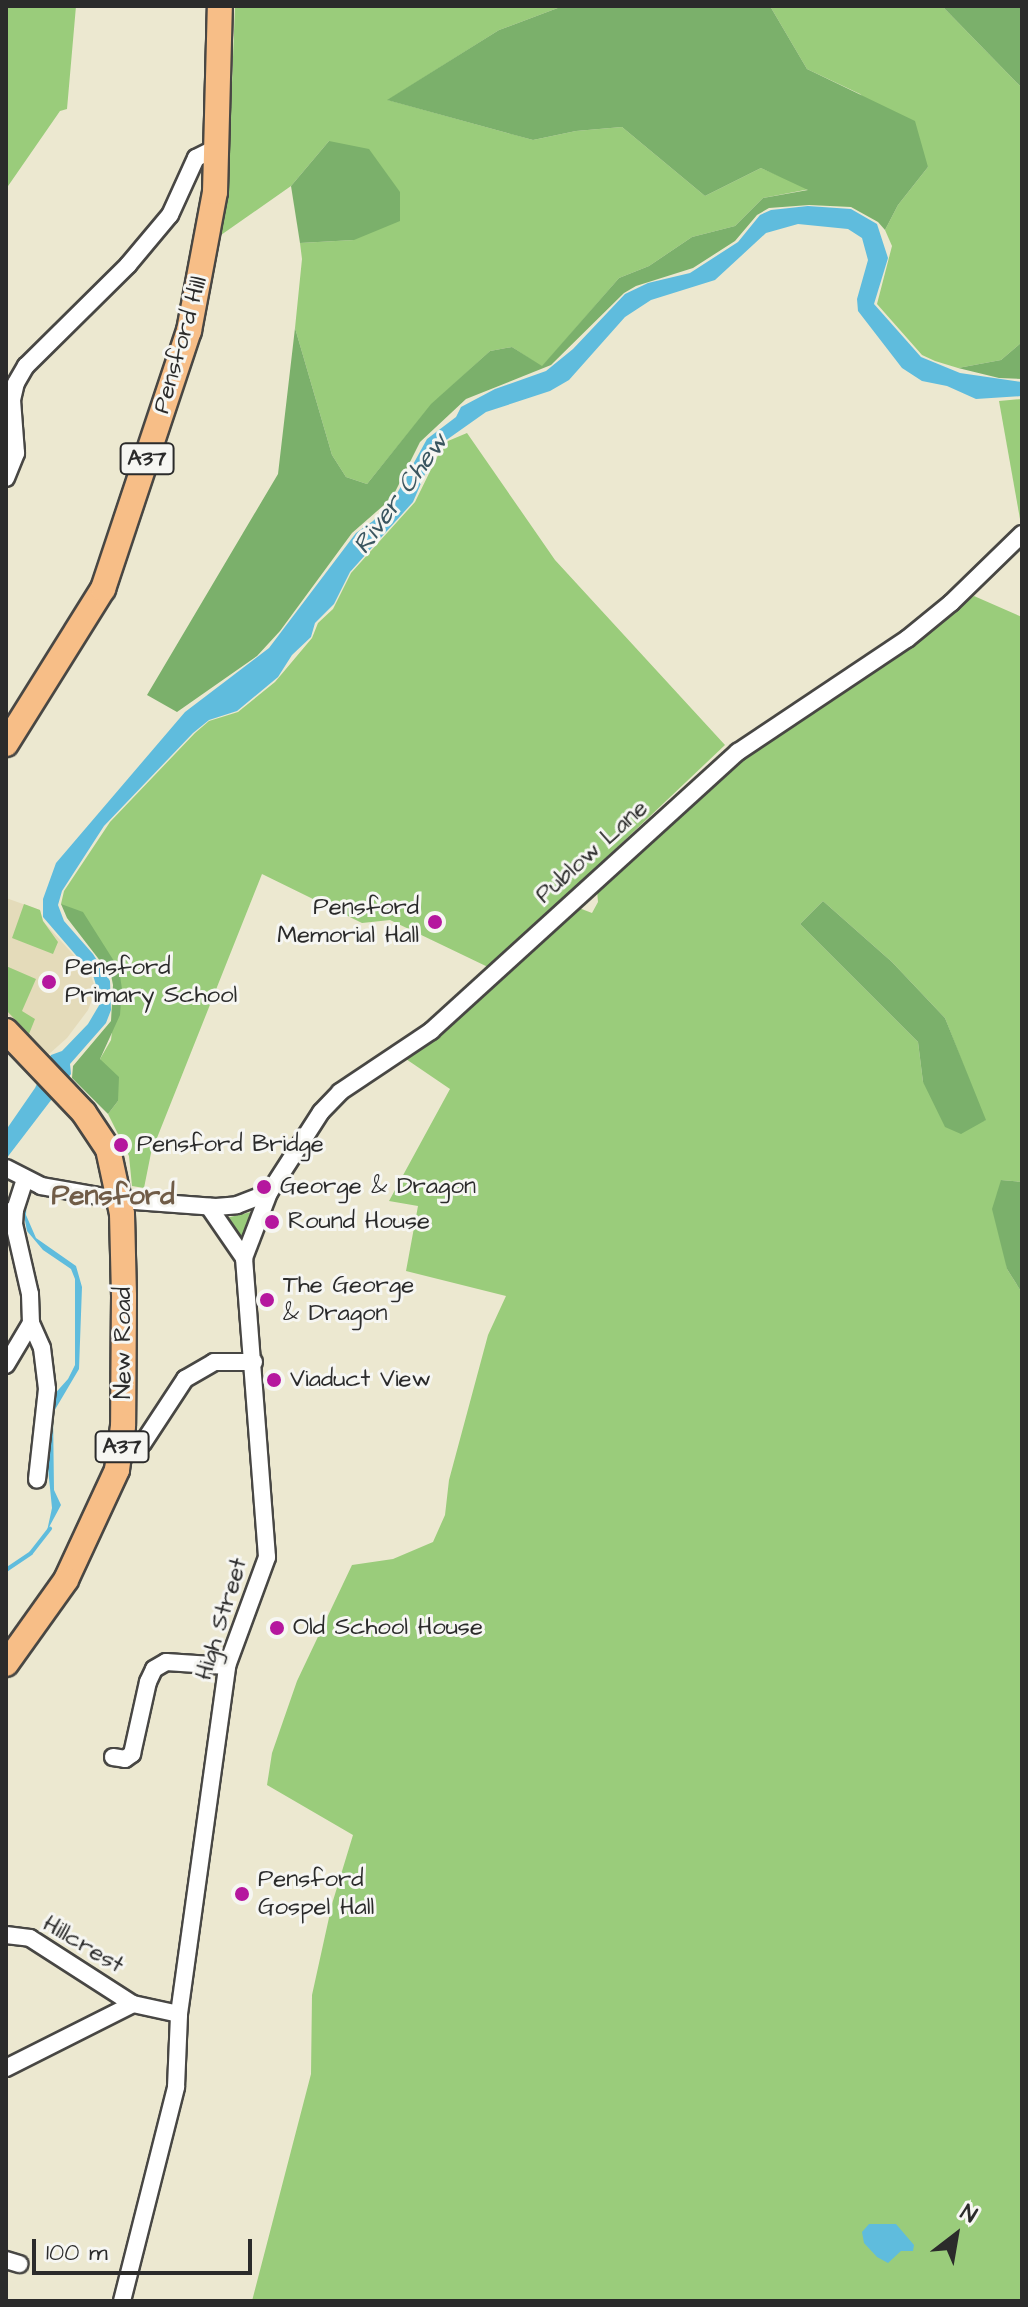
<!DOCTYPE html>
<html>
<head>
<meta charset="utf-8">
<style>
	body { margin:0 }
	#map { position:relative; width:1028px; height:2307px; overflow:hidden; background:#ece8d0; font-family:"Architects Daughter",sans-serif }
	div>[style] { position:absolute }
	.built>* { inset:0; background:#e4dbba }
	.green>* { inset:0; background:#9acc7b }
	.forest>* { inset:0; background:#7bb06b }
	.water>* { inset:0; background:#5fbcdd }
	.stream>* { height:4px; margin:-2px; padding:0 2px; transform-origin:2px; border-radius:2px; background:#5fbcdd }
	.roads { filter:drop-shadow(2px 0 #484744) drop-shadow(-2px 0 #484744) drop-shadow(0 2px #484744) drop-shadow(0 -2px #484744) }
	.minor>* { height:16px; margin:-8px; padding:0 8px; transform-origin:8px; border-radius:8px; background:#fff }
	.highway>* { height:24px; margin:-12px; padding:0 12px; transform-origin:12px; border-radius:12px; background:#f7be87 }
	.dots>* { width:22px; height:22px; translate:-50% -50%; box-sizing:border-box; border:4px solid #f6f6f2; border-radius:50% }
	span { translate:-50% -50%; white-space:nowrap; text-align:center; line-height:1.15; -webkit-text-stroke:6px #f6f6f2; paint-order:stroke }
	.shield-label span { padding:2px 6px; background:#f6f6f2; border:2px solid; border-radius:6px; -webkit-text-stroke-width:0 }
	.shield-label { font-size:22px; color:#2b2b2b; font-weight:700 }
	.street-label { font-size:24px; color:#2b2b2b }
	.poi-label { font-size:24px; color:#2b2b2b }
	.right { translate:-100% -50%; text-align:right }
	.left { translate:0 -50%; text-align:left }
	.water-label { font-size:26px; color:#3b5660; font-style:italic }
	.quarter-label { font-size:28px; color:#705c47; font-weight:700 }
	.frame { position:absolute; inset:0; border:8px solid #2b2b2b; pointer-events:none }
	.north { position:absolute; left:916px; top:2195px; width:80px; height:80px; -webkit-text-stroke:6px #f6f6f2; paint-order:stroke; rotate:31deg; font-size:22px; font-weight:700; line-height:32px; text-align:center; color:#2b2b2b }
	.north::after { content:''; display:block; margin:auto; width:28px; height:36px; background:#2b2b2b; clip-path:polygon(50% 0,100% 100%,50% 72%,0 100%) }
	.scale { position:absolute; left:32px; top:2239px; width:220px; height:36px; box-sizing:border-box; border:4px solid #2b2b2b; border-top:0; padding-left:10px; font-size:24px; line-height:28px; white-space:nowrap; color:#2b2b2b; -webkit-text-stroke:6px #f6f6f2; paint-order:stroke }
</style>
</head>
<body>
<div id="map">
	<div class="built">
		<i style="clip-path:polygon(6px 898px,40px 910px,43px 921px,90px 973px,96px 990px,88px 1010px,67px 1038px,48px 1055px,6px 1013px)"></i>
	</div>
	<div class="green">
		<i style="clip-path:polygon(6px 6px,76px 6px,67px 109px,60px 111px,6px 189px)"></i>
		<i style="clip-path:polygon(235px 6px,563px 6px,499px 30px,388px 100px,533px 140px,576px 131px,622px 127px,705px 196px,761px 168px,810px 189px,763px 198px,735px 226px,692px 237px,649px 266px,619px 278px,542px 367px,512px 347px,490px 351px,431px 405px,367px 484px,346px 477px,332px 455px,295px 328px,302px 259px,300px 243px,354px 240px,329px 141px,291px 186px,221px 235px,229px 159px)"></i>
		<i style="clip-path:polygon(770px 6px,942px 6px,1022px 88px,1022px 342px,1001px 360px,958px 368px,935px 361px,922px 355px,877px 304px,892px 246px,885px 230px,898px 205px,928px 167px,860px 94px,807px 69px)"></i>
		<i style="clip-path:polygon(1022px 399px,1022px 518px,1020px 519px,999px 401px)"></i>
		<i style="clip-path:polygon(467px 433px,555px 560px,725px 745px,490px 968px,390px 920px,362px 923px,262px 874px,151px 1153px,144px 1188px,132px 1186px,129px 1156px,108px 1114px,118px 1101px,100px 1059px,111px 1040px,119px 969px,61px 904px,64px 891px,110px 822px,195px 733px,209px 721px,238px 712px,275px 682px,312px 638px,318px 623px,333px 609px,351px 573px,415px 502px,441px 449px,448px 441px)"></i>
		<i style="clip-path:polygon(evenodd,974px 596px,1022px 617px,1022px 1182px,1001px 1180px,1007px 1269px,1022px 1293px,1022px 2301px,252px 2301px,311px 2074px,312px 1995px,332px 1904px,353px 1835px,267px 1785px,272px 1753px,297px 1681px,352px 1565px,393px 1559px,433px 1542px,445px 1515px,449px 1480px,488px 1335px,506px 1296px,406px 1271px,418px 1206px,389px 1201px,450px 1089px,403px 1057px,441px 1031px,579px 908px,592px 913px,598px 902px,597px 890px,741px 762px,974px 596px,823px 901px,892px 962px,945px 1018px,985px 1121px,923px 1082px,918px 1042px,800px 924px,823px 901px)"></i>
		<i style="clip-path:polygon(24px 904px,40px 910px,43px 921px,58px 942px,53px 954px,12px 938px)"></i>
		<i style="clip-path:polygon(6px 966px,36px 979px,22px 1011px,35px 1019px,29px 1034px,6px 1010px)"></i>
		<i style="clip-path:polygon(251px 1212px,244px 1240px,241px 1240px,226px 1218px)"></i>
	</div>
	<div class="forest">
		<i style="clip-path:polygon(563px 6px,770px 6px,807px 69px,915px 121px,928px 167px,898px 205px,885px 230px,878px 222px,851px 207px,809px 205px,769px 208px,757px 215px,735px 241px,693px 268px,636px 286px,624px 293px,551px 365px,466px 399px,420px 442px,392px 498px,352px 533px,280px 631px,257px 656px,177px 712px,147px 695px,278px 474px,295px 328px,332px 455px,346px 477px,367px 484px,431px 404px,490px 351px,512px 347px,542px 366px,619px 278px,649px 266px,692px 237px,735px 226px,763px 198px,808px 190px,761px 168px,705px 196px,622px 127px,576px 131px,533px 140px,387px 100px,499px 30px)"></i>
		<i style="clip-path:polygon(942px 6px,1022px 6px,1022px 88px)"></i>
		<i style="clip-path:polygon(329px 141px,369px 149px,400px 192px,400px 221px,354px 240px,300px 243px,291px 186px)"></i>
		<i style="clip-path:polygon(1022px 342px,1022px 379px,999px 378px,958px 368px,1001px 360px)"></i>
		<i style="clip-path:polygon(823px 901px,892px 962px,945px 1018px,986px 1120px,961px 1134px,945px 1127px,923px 1082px,918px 1042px,800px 924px)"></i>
		<i style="clip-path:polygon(61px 904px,83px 912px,119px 969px,122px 989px,120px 1015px,100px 1059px,119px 1077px,118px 1101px,108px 1114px,72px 1078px,73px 1066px,111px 1021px,113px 985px,111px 975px,67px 918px)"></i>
		<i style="clip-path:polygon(1001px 1180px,1022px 1182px,1022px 1293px,1007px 1269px,992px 1209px)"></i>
	</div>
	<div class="water">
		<i style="clip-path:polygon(808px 206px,851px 209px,877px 224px,888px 258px,874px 304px,921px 357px,960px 373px,1022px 382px,1022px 396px,976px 399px,947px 386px,922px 381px,902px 368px,858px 311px,857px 299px,868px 260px,862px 238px,848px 229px,798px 224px,766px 233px,715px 280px,651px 300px,625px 317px,569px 380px,550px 391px,486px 412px,445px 441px,431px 460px,413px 502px,350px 572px,334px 604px,315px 623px,311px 637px,292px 655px,278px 677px,237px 711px,209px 720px,193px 733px,104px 826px,62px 891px,58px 905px,64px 921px,93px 954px,110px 981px,111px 1010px,106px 1023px,70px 1064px,71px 1074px,6px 1159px,6px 1130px,35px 1088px,51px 1055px,62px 1051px,88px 1024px,101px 1002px,93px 975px,43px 917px,43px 899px,56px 863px,185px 712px,269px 648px,356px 533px,373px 521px,394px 499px,427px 439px,456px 417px,461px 407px,495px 389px,546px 371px,573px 349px,625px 294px,648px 283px,690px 273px,738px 242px,760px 215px,771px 210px)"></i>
		<i style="clip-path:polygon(27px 1193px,26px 1215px,36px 1238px,76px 1266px,82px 1287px,79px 1369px,53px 1413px,54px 1490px,61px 1505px,47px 1531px,52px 1508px,48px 1468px,51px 1398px,68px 1379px,75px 1365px,75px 1279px,71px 1269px,43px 1250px,27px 1231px,22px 1205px)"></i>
		<i style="clip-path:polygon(869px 2224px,896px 2224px,914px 2245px,913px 2251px,901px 2251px,888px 2263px,877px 2257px,864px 2243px,862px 2232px)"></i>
	</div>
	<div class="stream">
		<i style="left:6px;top:1570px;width:30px;rotate:-34deg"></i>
		<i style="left:31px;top:1553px;width:31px;rotate:-52deg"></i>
	</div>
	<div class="roads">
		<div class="minor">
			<i style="left:6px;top:478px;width:27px;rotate:-68deg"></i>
			<i style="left:16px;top:453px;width:53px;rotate:-94.3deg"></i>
			<i style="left:12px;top:400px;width:17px;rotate:-77deg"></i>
			<i style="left:16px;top:383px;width:20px;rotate:-60deg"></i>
			<i style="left:26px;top:366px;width:144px;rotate:-44.7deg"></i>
			<i style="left:128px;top:265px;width:65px;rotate:-50deg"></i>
			<i style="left:170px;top:215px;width:63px;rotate:-65.5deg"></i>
			<i style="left:196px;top:158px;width:22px;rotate:-27deg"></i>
			<i style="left:6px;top:1168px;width:39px;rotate:27deg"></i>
			<i style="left:41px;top:1186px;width:81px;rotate:9.9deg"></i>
			<i style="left:121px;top:1200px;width:95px;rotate:4.2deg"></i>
			<i style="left:216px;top:1207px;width:21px;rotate:-5deg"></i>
			<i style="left:237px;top:1205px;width:34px;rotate:-21deg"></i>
			<i style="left:269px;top:1193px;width:96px;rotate:-57.3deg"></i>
			<i style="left:321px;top:1112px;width:28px;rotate:-46deg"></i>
			<i style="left:340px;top:1092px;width:110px;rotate:-33.8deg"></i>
			<i style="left:431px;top:1031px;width:415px;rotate:-42.3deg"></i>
			<i style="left:738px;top:752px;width:203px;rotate:-33.8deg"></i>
			<i style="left:907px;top:639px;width:57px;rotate:-39.3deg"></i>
			<i style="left:951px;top:603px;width:99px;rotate:-44.2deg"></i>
			<i style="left:209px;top:1207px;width:62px;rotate:55.5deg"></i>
			<i style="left:6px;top:1212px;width:9px;rotate:-13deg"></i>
			<i style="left:15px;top:1210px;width:32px;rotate:-72deg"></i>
			<i style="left:31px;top:1323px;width:27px;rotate:66deg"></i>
			<i style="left:42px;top:1348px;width:41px;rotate:83deg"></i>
			<i style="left:47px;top:1389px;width:91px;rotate:96.3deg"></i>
			<i style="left:6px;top:1365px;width:49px;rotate:-59.2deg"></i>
			<i style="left:31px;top:1323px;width:29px;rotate:-92deg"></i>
			<i style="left:30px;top:1294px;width:72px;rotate:-102.9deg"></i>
			<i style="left:14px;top:1224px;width:14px;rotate:-86deg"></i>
			<i style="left:120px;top:1459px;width:28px;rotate:-35deg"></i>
			<i style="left:143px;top:1443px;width:77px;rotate:-56.7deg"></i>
			<i style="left:185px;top:1379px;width:34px;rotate:-30deg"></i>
			<i style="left:214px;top:1362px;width:40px"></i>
			<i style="left:113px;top:1757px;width:12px;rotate:9deg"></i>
			<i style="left:125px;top:1759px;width:9px;rotate:-36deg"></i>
			<i style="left:132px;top:1754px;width:74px;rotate:-77.5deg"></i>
			<i style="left:148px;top:1682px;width:14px;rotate:-65deg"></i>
			<i style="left:154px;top:1669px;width:14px;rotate:-30deg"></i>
			<i style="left:166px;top:1662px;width:61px;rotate:3.8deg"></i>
			<i style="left:6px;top:1935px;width:24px;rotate:7deg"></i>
			<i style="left:30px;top:1938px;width:122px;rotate:32.7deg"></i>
			<i style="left:133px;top:2004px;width:47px;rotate:12.3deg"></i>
			<i style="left:6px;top:2068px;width:142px;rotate:-26.7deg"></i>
			<i style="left:6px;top:2260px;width:14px;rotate:17deg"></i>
			<i style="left:122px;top:2301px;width:221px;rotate:-75.8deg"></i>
			<i style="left:176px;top:2087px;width:73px;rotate:-87.6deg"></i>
			<i style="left:179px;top:2014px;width:351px;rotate:-82.1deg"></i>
			<i style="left:227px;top:1666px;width:116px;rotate:-69.8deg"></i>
			<i style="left:267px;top:1557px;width:300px;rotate:-94.4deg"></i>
			<i style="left:244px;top:1258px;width:70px;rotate:-69deg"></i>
		</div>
		<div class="highway">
			<i style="left:6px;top:744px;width:183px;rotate:-58deg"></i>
			<i style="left:103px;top:589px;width:272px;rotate:-71.6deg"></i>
			<i style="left:189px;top:331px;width:141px;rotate:-79.4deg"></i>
			<i style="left:215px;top:192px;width:186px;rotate:-88.5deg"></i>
			<i style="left:6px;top:1031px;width:113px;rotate:46.4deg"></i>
			<i style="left:84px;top:1113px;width:43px;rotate:56.3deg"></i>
			<i style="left:108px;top:1149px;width:66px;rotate:77.8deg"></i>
			<i style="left:122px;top:1214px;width:82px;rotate:88.6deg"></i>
			<i style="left:124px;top:1296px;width:130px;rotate:90.4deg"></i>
			<i style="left:123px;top:1426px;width:44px;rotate:97.8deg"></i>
			<i style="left:117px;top:1470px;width:121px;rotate:114.9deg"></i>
			<i style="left:66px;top:1580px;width:103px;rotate:125.5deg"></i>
		</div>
	</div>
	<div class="dots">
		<i style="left:435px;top:922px;background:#b5179e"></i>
		<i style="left:49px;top:982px;background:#b5179e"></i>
		<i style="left:121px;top:1145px;background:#b5179e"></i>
		<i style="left:264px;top:1187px;background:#b5179e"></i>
		<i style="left:272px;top:1222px;background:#b5179e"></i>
		<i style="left:267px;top:1300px;background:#b5179e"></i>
		<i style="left:274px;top:1380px;background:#b5179e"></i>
		<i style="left:277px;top:1628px;background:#b5179e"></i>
		<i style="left:242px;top:1894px;background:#b5179e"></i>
	</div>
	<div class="shield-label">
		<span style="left:147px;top:459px">A37</span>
		<span style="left:122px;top:1447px">A37</span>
	</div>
	<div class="street-label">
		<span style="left:181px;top:345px;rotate:-74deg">Pensford Hill</span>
		<span style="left:592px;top:852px;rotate:-42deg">Publow Lane</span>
		<span style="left:124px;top:1343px;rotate:-90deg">New Road</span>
		<span style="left:222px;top:1619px;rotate:-73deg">High Street</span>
		<span style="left:83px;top:1945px;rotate:31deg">Hillcrest</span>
	</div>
	<div class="poi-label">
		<span class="right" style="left:419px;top:922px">Pensford<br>Memorial Hall</span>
		<span class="left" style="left:65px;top:982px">Pensford<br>Primary School</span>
		<span class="left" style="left:137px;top:1145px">Pensford Bridge</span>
		<span class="left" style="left:280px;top:1187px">George &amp; Dragon</span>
		<span class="left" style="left:288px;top:1222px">Round House</span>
		<span class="left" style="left:283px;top:1300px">The George<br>&amp; Dragon</span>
		<span class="left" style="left:290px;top:1380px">Viaduct View</span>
		<span class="left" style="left:293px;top:1628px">Old School House</span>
		<span class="left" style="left:258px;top:1894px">Pensford<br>Gospel Hall</span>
	</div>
	<div class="water-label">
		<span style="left:401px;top:494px;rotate:-54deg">River Chew</span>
	</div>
	<div class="quarter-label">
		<span style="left:113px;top:1196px">Pensford</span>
	</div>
	<div class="frame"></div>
	<div class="north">N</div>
	<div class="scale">100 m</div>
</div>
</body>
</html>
